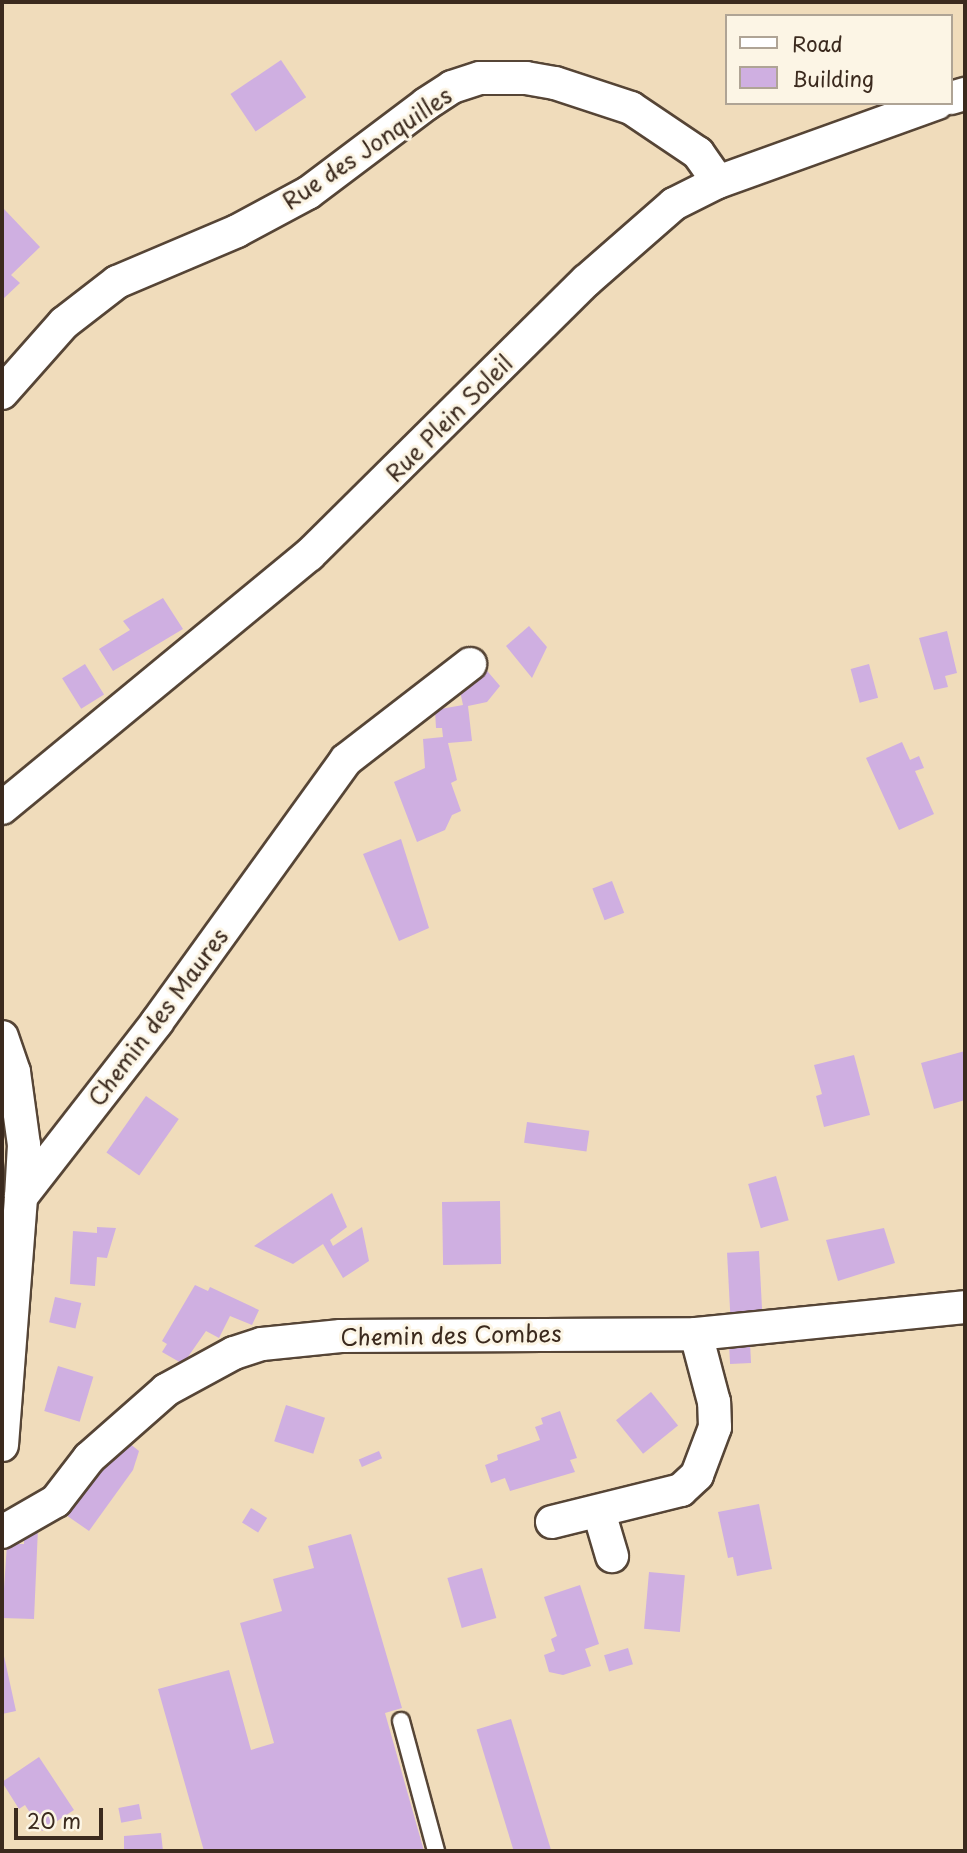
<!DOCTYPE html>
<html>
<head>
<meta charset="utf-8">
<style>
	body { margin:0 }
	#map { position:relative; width:967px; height:1853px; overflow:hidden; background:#f0dcbb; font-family:"Playpen Sans",sans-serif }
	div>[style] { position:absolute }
	.building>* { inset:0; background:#cfafe1; transform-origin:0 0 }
	.roads { filter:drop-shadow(2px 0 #564536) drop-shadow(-2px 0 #564536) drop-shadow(0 2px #564536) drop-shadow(0 -2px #564536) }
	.lane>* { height:16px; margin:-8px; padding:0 8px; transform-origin:8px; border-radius:8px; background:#fff }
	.street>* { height:32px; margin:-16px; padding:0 16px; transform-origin:16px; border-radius:16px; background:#fff }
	span { translate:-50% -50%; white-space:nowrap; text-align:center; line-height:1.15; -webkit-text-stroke:6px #fcf5e5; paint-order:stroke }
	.street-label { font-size:23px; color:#3b2a1e }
	.frame { position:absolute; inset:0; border:4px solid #3b2a1e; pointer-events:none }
	.legend { position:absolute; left:725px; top:14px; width:228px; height:91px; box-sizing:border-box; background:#fcf5e5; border:2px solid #afa495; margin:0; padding:9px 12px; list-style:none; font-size:21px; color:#3b2a1e }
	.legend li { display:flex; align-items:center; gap:14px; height:35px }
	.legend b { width:35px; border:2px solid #afa495 }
	.scale { position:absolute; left:14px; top:1808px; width:89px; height:32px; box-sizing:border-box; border:4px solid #3b2a1e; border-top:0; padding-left:9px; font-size:21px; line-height:24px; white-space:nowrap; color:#3b2a1e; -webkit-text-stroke:5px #fcf5e5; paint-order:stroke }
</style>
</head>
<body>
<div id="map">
	<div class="building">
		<i style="left:281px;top:60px;width:45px;height:61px;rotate:56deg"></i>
		<i style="clip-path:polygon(4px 209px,40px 247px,11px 275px,20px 283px,2px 300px)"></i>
		<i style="clip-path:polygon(163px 598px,183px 629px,113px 671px,99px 649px,130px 630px,123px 621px)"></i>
		<i style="clip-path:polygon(529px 626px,547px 647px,532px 678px,506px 646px)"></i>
		<i style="clip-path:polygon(947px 631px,957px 673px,945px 676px,948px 687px,934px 690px,919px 638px)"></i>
		<i style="left:85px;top:664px;width:36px;height:27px;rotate:58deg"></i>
		<i style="left:869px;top:664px;width:35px;height:19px;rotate:75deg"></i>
		<i style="clip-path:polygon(483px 666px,500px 686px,487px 702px,468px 706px,472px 741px,448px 743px,457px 780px,451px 783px,461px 811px,452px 815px,445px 830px,417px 842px,394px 782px,425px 768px,423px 739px,443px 737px,442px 728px,436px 728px,435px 710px,463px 705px,460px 691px)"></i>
		<i style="clip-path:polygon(902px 742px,910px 760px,919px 756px,924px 768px,915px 771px,934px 814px,899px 830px,866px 758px)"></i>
		<i style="clip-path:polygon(401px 839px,429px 928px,399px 941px,363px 854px)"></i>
		<i style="left:612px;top:881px;width:34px;height:21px;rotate:69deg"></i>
		<i style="clip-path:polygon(965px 1051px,965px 1100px,934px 1109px,921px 1063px)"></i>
		<i style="clip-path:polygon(854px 1055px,870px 1115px,824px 1127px,816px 1096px,822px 1094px,814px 1065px)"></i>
		<i style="left:146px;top:1096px;width:40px;height:69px;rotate:35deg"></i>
		<i style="left:527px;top:1122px;width:63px;height:21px;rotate:8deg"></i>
		<i style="left:776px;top:1176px;width:46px;height:29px;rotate:74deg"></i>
		<i style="clip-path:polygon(332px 1193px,347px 1227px,330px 1240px,333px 1246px,362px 1227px,369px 1261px,343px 1278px,323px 1244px,293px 1264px,254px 1246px)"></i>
		<i style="left:500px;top:1201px;width:63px;height:58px;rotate:89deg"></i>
		<i style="clip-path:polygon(97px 1227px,116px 1228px,107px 1258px,97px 1257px,95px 1286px,70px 1284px,73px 1231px,97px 1233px)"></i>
		<i style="clip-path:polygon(884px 1228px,895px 1263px,838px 1281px,826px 1240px)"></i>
		<i style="left:759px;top:1251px;width:60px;height:32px;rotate:87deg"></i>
		<i style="clip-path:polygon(195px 1285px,208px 1291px,210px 1287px,259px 1310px,252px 1325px,230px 1316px,219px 1338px,206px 1331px,183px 1364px,162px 1352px,167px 1344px,162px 1341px)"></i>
		<i style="left:55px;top:1297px;width:27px;height:26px;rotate:13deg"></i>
		<i style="left:750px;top:1343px;width:20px;height:21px;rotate:87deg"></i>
		<i style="left:58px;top:1366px;width:37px;height:47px;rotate:17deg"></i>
		<i style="left:651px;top:1392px;width:43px;height:45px;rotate:51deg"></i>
		<i style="left:286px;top:1405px;width:41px;height:38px;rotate:18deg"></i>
		<i style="clip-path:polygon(560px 1411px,577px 1458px,570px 1460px,575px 1472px,510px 1491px,505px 1478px,491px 1483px,485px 1465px,498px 1460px,497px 1455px,540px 1440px,535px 1427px,543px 1424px,541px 1418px)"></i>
		<i style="clip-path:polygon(124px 1439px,139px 1451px,133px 1470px,89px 1531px,66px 1515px)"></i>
		<i style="left:379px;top:1451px;width:8px;height:22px;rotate:67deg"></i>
		<i style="clip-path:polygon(759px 1504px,772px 1569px,737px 1576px,733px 1557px,728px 1558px,718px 1512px)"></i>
		<i style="left:251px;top:1508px;width:19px;height:17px;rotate:32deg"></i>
		<i style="clip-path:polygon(38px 1528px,34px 1619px,2px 1618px,7px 1544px,24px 1544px,24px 1534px)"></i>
		<i style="clip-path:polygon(351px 1534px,402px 1708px,385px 1713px,424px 1851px,204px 1851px,158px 1689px,229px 1670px,251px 1750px,274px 1743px,240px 1623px,282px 1611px,273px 1579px,314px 1568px,308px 1546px)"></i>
		<i style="left:482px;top:1568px;width:52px;height:36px;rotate:74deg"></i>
		<i style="left:649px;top:1572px;width:36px;height:57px;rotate:5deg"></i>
		<i style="clip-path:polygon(580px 1585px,599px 1644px,585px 1649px,591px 1666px,563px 1675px,549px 1672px,544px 1655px,555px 1651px,551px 1639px,557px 1636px,544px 1597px)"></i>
		<i style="left:628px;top:1648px;width:17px;height:25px;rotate:73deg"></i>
		<i style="clip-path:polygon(4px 1656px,16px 1711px,2px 1714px,2px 1657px)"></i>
		<i style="left:511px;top:1719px;width:138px;height:36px;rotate:73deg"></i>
		<i style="clip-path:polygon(39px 1757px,74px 1810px,42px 1831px,25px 1805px,19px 1809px,2px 1782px)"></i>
		<i style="left:139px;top:1804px;width:15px;height:21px;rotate:79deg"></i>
		<i style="clip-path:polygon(161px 1833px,163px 1851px,124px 1851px,124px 1836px)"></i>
	</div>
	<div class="roads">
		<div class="lane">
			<i style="left:401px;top:1721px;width:135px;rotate:74.9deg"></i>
		</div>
		<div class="street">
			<i style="left:951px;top:98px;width:15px;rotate:-16deg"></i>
			<i style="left:2px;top:393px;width:94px;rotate:-48.5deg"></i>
			<i style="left:64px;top:323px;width:67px;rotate:-37.7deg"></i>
			<i style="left:117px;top:282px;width:130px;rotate:-23deg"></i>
			<i style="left:237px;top:231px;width:81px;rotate:-28.2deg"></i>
			<i style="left:308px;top:193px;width:148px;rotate:-37deg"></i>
			<i style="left:426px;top:104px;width:31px;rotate:-33deg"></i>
			<i style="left:452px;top:87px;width:29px;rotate:-18deg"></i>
			<i style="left:480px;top:78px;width:46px"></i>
			<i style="left:526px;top:78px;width:29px;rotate:10deg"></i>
			<i style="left:555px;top:83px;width:80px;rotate:18.2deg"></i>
			<i style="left:631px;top:108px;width:81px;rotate:33.9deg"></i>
			<i style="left:698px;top:153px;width:35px;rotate:55deg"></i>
			<i style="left:2px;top:808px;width:398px;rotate:-39.5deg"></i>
			<i style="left:309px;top:555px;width:390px;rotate:-44.7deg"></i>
			<i style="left:586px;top:281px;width:117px;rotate:-41.2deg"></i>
			<i style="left:674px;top:204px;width:49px;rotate:-26.6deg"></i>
			<i style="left:718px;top:182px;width:233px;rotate:-19.8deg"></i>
			<i style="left:2px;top:1037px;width:37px;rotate:71deg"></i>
			<i style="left:14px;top:1072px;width:74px;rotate:82.2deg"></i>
			<i style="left:24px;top:1145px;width:52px;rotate:93.3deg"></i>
			<i style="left:2px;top:1445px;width:249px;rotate:-85.6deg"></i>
			<i style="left:21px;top:1197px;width:222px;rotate:-52.1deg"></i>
			<i style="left:157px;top:1022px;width:323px;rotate:-54.2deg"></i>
			<i style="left:346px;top:760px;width:157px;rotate:-37.7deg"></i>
			<i style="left:599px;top:1512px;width:46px;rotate:73.5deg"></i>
			<i style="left:552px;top:1522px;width:133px;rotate:-13.9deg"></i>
			<i style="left:681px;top:1490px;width:22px;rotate:-43deg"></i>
			<i style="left:697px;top:1475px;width:51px;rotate:-69.4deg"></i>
			<i style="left:715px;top:1427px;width:25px;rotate:-92deg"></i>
			<i style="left:714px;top:1402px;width:70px;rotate:-104.8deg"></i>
			<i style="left:2px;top:1532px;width:62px;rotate:-29.9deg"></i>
			<i style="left:56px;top:1501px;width:54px;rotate:-52.5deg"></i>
			<i style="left:89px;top:1458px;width:103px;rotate:-41.4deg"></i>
			<i style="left:166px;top:1390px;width:77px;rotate:-28.6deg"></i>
			<i style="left:234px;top:1353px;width:29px;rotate:-18deg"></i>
			<i style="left:262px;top:1344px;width:79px;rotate:-5.8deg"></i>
			<i style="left:341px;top:1336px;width:355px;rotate:-0.3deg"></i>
			<i style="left:696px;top:1334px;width:270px;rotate:-5.7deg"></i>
		</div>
	</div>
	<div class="street-label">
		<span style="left:367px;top:148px;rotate:-34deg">Rue des Jonquilles</span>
		<span style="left:449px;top:418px;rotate:-45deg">Rue Plein Soleil</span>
		<span style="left:158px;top:1017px;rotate:-53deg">Chemin des Maures</span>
		<span style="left:451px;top:1335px;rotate:-1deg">Chemin des Combes</span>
	</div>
	<div class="frame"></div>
	<ul class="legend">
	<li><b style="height:9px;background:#fff"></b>Road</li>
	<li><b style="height:19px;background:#cfafe1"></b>Building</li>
	</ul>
	<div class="scale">20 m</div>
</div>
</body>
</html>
